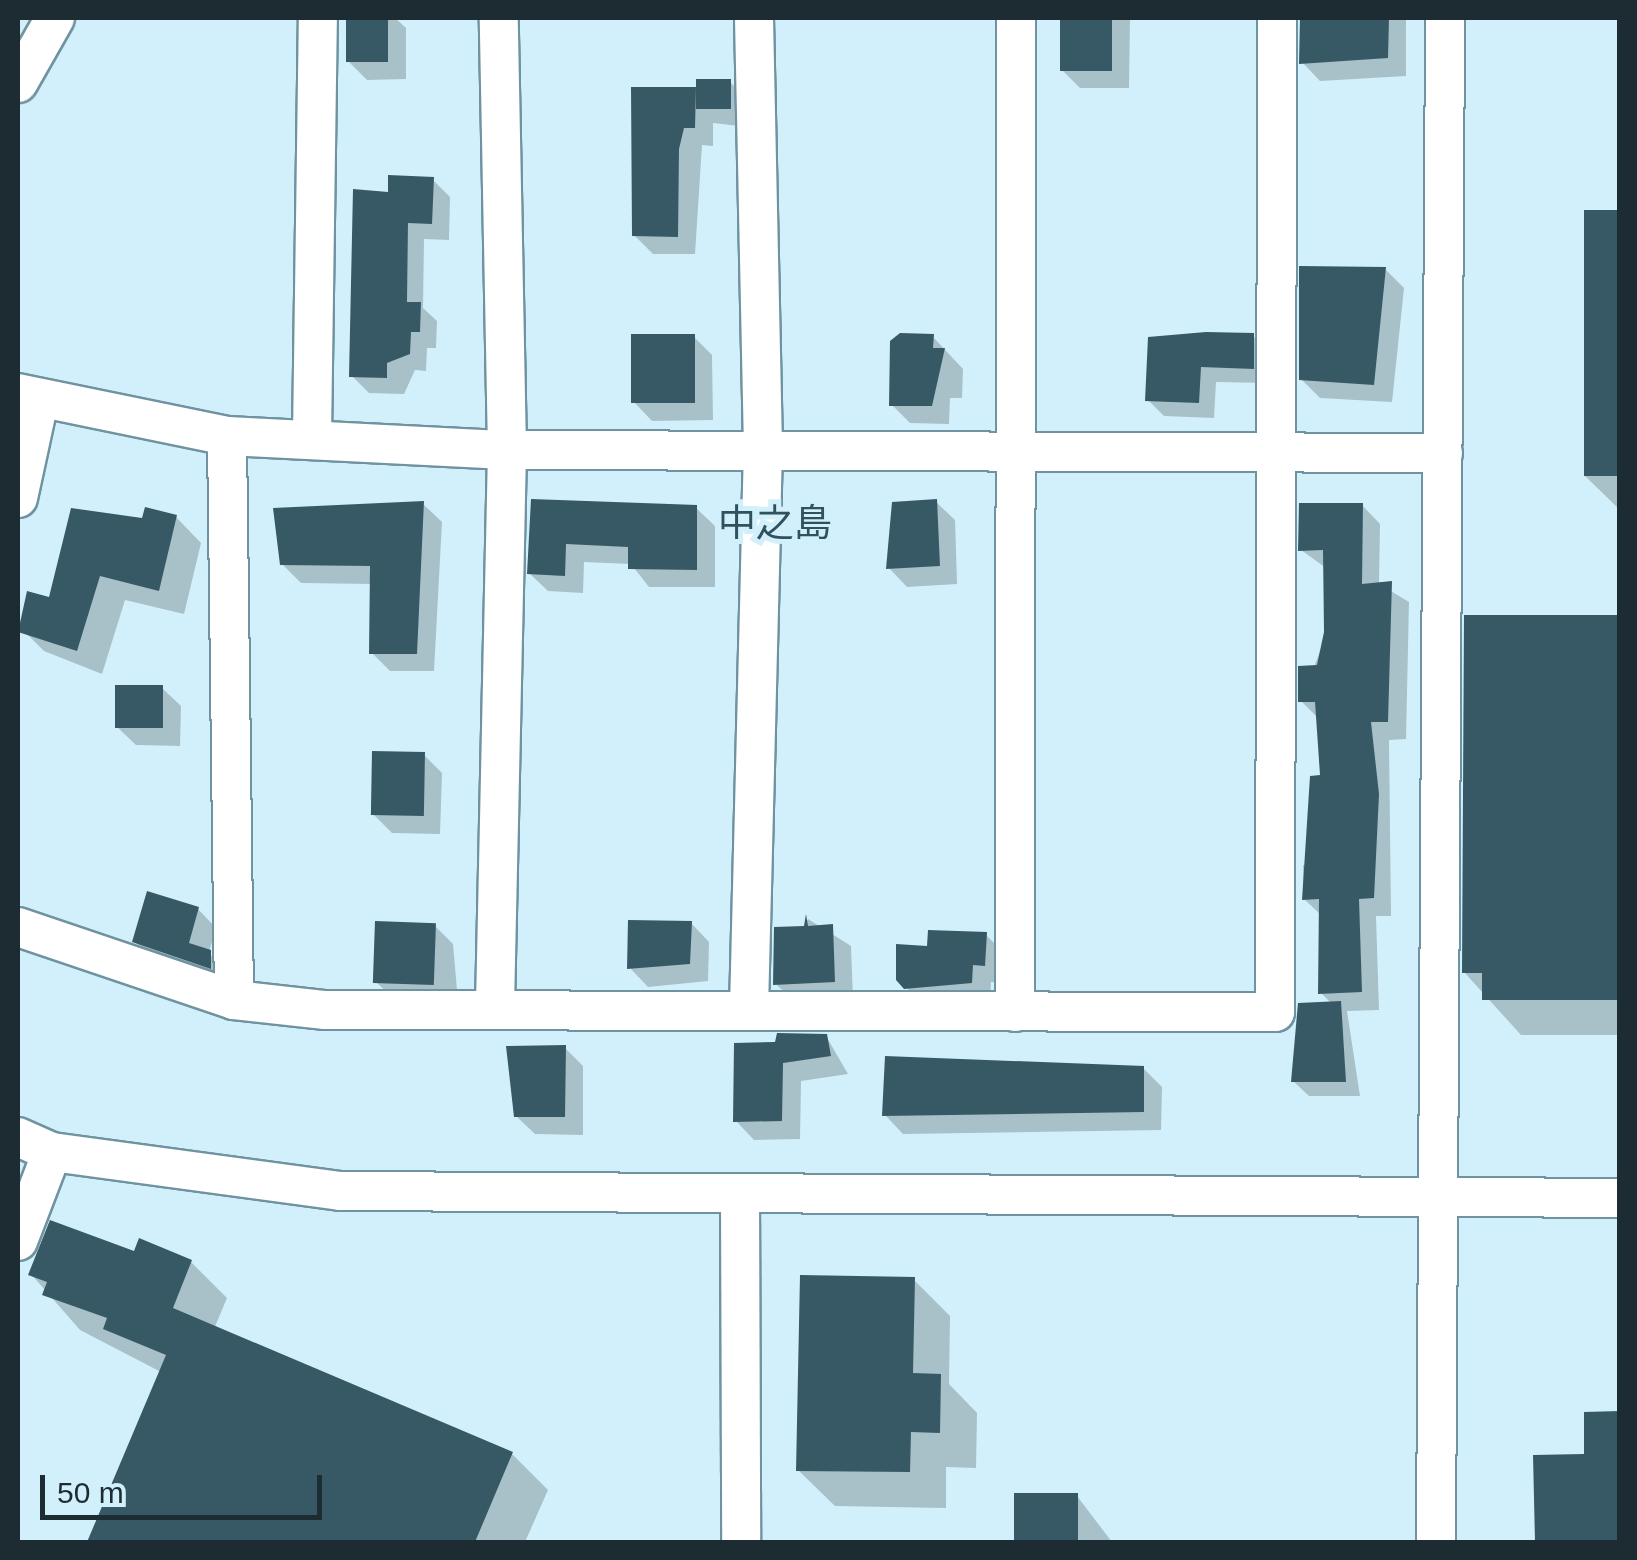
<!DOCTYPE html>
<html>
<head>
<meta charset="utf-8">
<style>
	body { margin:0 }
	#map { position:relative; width:1637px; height:1560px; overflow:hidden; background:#d2f0fb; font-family:Helvetica,"Noto Sans JP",sans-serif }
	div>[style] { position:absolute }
	.shadow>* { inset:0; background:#0003 }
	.building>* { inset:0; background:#375965; transform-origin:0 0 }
	.roads { filter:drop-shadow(2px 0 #6f93a0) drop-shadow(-2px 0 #6f93a0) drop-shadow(0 2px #6f93a0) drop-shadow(0 -2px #6f93a0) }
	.minor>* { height:38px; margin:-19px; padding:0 19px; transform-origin:19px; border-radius:19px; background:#fff }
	span { translate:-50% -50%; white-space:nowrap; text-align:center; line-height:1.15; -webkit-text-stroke:10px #d2f0fb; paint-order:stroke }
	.neighbourhood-label { font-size:38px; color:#30525e }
	.frame { position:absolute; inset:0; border:20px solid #1d2c32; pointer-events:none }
	.scale { position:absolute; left:40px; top:1475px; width:282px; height:45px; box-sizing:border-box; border:5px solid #1d2c32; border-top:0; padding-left:12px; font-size:30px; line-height:35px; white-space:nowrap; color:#1d2c32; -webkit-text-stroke:8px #d2f0fb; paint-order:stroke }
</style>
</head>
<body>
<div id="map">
	<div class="shadow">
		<i style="clip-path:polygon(348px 18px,395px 18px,406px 28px,406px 79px,367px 80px,348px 61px)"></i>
		<i style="clip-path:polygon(1065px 18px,1130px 18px,1129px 88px,1080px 88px,1062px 70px)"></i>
		<i style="clip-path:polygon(1324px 18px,1406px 18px,1406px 76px,1320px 81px,1302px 62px)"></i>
		<i style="clip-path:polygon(730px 82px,748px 100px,748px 127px,713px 123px,713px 146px,702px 145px,695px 254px,653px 254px,634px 235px,695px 90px)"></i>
		<i style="clip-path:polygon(433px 180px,450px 197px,449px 240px,424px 239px,423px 308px,437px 321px,436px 348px,427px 348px,426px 371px,415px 370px,404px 394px,369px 393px,352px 376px,390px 194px)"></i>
		<i style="clip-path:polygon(1620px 213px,1620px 510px,1584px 475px)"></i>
		<i style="clip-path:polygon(1385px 269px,1404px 288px,1392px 402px,1320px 398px,1301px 379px)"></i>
		<i style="clip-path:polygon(1253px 336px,1269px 352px,1269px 383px,1216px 382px,1214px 418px,1164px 416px,1148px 400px,1150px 339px)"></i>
		<i style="clip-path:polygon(694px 337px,712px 355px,713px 420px,652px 421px,634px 402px)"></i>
		<i style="clip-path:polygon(933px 337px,963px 369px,962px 398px,950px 398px,949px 424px,910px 423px,892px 405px)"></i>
		<i style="clip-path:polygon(533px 501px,696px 508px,715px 526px,715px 587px,649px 587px,631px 564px,584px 562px,583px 593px,548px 591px,529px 573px)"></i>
		<i style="clip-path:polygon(936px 502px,955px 520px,957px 584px,907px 587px,889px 568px)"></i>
		<i style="clip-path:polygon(423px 504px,442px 522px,434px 671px,390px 671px,372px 653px,373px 584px,301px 583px,282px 564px)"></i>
		<i style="clip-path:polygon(1362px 505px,1380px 524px,1379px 584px,1409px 602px,1406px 739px,1389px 740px,1391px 916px,1376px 916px,1379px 1010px,1347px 1011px,1360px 1096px,1309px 1096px,1293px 1081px,1332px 1004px,1321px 993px,1322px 916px,1304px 899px,1303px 865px,1313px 865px,1323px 778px,1319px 719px,1301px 701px,1327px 633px,1326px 568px,1301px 550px)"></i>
		<i style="clip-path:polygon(176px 517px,201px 543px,184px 614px,125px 600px,102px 674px,44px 651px,19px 626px,29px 594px,51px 601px,144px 521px)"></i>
		<i style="clip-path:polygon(1620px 618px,1620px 1035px,1521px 1035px,1464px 972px)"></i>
		<i style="clip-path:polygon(162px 688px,181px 706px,180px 746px,136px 745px,117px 727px)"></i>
		<i style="clip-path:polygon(424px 755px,442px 773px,440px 834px,392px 833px,373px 814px)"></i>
		<i style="clip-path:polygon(198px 909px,216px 928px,209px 952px,228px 985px,153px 959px,134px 941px)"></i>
		<i style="clip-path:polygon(808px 919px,851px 946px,853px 1000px,794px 1002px,776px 984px)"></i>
		<i style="clip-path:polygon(691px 923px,709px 942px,708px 981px,648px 987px,630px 968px)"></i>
		<i style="clip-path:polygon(434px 925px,453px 944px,458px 1002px,395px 1000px,376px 982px)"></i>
		<i style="clip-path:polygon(986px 935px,1004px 953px,1003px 983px,991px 982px,990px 1001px,925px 1006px,907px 988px,930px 948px)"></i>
		<i style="clip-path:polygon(826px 1036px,848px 1074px,801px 1081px,800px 1139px,754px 1140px,736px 1121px,777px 1045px)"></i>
		<i style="clip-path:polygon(565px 1048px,583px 1066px,583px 1135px,535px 1134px,516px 1116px)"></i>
		<i style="clip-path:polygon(1143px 1068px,1162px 1087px,1161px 1130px,903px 1134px,885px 1115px)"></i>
		<i style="clip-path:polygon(191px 1262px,227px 1298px,214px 1329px,512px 1454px,548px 1490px,525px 1542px,89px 1542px,161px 1372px,80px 1330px,31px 1274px)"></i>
		<i style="clip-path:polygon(914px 1280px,950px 1316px,949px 1384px,977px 1413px,976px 1468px,946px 1467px,946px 1508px,835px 1506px,798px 1470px)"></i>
		<i style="clip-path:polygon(1017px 1496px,1077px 1496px,1112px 1542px,1018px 1542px)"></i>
	</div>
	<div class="building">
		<i style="left:346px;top:18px;width:42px;height:44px"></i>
		<i style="left:1060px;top:18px;width:52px;height:53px"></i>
		<i style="clip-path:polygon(1300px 18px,1389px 18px,1388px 58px,1299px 64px)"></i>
		<i style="left:696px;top:79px;width:35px;height:30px"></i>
		<i style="clip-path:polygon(631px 87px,696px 87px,695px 128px,684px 128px,679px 149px,678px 237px,632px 236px)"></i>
		<i style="clip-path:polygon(388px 175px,434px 177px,432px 224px,408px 223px,407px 302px,421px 302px,420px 332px,411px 332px,410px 354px,387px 363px,387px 378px,349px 377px,353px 189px,388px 192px)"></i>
		<i style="left:1584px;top:210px;width:36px;height:266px"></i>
		<i style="clip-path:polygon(1299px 266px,1386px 267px,1374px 385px,1299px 380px)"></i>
		<i style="clip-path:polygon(1206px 332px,1254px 333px,1254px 369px,1201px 367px,1199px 403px,1145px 401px,1148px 337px)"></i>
		<i style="clip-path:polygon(900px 333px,934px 334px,933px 348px,945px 348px,932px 406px,889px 406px,890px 341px)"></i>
		<i style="left:695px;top:334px;width:69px;height:64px;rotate:90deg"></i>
		<i style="clip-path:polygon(531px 499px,697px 505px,697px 570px,628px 569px,628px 547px,566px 544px,565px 576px,527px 574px)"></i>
		<i style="clip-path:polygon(937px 499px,940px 566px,886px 569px,892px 502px)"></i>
		<i style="clip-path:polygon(424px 501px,417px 654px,369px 654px,370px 566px,280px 565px,273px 508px)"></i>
		<i style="clip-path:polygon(1299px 503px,1363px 503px,1362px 584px,1392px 581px,1388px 722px,1371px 722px,1379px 794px,1374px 898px,1359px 899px,1362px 992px,1318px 994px,1319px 899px,1302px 900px,1310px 776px,1320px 775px,1315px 702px,1298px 702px,1298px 666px,1317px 665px,1324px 632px,1323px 550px,1298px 551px)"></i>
		<i style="clip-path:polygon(145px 507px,177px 515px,159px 591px,100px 576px,77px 651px,18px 632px,27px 591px,49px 597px,71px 508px,142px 518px)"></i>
		<i style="clip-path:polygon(1464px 615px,1620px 615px,1620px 1000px,1482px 1000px,1482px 973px,1462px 973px)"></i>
		<i style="left:115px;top:685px;width:48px;height:43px"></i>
		<i style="left:372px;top:751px;width:53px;height:64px;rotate:1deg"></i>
		<i style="clip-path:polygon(147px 891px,199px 907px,189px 943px,211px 950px,211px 969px,132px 942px)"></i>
		<i style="clip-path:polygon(806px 914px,808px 926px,833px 924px,835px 982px,773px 985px,774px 927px,804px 926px)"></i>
		<i style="clip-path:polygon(628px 920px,692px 921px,690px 964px,627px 969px)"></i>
		<i style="left:375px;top:921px;width:61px;height:62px;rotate:2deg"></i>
		<i style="clip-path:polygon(928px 930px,987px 932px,985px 966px,973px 965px,972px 983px,904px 989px,896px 980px,896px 944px,927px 946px)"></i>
		<i style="clip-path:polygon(1341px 1001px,1346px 1082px,1291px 1082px,1298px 1003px)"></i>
		<i style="clip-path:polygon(777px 1033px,827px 1034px,831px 1056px,783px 1063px,782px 1121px,733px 1122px,734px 1043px,775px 1042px)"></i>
		<i style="clip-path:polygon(566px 1045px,565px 1117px,514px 1117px,506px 1046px)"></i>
		<i style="clip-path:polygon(885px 1056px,1144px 1066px,1144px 1112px,882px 1116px)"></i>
		<i style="clip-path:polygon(50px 1220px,134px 1251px,139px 1238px,192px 1260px,173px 1308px,513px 1452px,475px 1542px,87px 1542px,166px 1355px,103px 1329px,107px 1318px,42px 1295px,47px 1282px,28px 1275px)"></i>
		<i style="clip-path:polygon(800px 1275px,915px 1277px,913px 1373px,941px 1374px,940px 1433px,911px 1432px,910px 1472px,796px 1471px)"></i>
		<i style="clip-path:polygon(1620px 1411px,1620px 1542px,1535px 1542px,1533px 1455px,1584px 1454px,1584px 1412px)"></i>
		<i style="left:1014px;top:1493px;width:64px;height:49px"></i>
	</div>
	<div class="roads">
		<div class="minor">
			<i style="left:18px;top:83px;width:75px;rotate:-60.4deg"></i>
			<i style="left:18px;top:393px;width:213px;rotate:11.6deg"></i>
			<i style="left:227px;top:436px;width:280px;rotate:2.9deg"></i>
			<i style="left:507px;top:450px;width:936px;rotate:0.18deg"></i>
			<i style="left:227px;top:436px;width:564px;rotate:89.29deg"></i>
			<i style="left:312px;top:437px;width:419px;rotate:-89.2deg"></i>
			<i style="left:18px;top:498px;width:99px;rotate:-77.8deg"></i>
			<i style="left:18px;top:927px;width:228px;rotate:18.7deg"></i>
			<i style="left:234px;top:1000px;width:92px;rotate:6.3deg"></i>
			<i style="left:325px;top:1010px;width:950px;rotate:0.12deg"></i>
			<i style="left:1275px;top:1012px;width:994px;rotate:-89.88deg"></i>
			<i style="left:495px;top:1006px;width:556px;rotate:-88.76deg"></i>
			<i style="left:507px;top:450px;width:432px;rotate:-91.1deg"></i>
			<i style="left:749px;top:1009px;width:561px;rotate:-88.57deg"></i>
			<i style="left:763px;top:448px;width:430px;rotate:-91.2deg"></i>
			<i style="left:1015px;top:1012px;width:994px;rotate:-89.94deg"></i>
			<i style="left:18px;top:1137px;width:37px;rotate:24deg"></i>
			<i style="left:52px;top:1152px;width:291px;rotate:7.7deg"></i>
			<i style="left:340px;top:1191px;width:1280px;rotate:0.31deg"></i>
			<i style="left:740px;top:1194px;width:348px;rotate:89.8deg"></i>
			<i style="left:18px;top:1241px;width:95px;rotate:-69.1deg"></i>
			<i style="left:1436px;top:1542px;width:1524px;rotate:-89.66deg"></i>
		</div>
	</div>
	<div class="neighbourhood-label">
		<span style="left:775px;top:524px">中之島</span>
	</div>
	<div class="frame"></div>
	<div class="scale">50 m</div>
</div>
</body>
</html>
